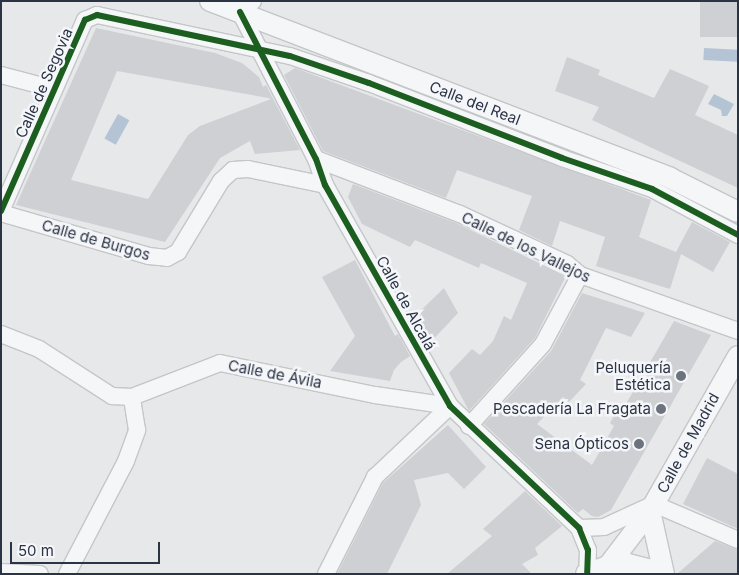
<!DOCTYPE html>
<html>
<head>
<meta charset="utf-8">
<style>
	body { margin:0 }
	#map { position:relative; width:739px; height:575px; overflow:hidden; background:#e6e8ea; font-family:Inter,sans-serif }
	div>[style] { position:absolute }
	.water>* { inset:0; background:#b4c4d5; transform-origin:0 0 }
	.building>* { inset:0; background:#ced0d3; transform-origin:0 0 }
	.roads { filter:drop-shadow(1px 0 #c4c6c8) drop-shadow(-1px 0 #c4c6c8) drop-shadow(0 1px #c4c6c8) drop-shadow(0 -1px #c4c6c8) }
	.minor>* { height:16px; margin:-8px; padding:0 8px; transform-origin:8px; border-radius:8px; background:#f5f6f7 }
	.tertiary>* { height:20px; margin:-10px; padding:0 10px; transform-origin:10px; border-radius:10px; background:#f5f6f7 }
	.cycleway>* { height:6px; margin:-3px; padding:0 3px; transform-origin:3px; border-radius:3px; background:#1b5e20 }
	.dots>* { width:14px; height:14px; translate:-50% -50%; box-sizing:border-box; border:2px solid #f4f6f9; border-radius:50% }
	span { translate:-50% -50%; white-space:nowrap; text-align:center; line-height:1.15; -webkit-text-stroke:5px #f4f6f9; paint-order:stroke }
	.street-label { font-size:15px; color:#2b3445 }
	.poi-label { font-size:15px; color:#2b3445 }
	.right { translate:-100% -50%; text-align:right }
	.frame { position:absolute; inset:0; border:2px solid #2b3445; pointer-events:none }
	.scale { position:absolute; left:10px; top:542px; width:150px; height:22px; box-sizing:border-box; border:2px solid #2b3445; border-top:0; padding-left:6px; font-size:15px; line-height:18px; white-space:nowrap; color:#2b3445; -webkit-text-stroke:4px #f4f6f9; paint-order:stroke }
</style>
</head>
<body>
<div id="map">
	<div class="water">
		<i style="left:704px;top:48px;width:34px;height:12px;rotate:3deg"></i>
		<i style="clip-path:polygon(714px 94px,734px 104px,727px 116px,722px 116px,721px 110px,708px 104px)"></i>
		<i style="left:118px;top:114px;width:13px;height:28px;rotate:29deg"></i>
	</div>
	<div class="building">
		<i style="left:700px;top:1px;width:38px;height:36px"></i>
		<i style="clip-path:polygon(evenodd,96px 28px,215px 53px,242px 63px,259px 77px,263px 87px,266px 85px,300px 150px,255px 154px,250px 141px,220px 158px,165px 242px,16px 205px,96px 28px,117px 71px,268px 98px,271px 99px,200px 126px,188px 135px,148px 199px,71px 180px,117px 71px)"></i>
		<i style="clip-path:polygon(567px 57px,600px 70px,598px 75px,654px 98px,670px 69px,709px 86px,695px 115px,738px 135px,738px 188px,592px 120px,599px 107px,555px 91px)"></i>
		<i style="clip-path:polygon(295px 68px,651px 200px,639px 237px,676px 252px,692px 222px,730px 242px,713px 272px,681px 254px,670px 289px,596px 266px,605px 237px,560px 221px,552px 246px,519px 230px,532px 196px,457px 170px,446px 198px,323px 151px,284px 75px)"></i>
		<i style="clip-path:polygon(353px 184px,456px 223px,566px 276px,535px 338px,469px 411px,449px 373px,472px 349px,480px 355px,493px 341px,504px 316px,511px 320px,527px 283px,481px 263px,479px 268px,415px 240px,410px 247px,362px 224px,348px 197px)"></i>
		<i style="clip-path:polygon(355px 260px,395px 336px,398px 334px,410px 356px,401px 362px,394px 370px,390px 381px,330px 371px,355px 336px,322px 277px)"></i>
		<i style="clip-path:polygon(444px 288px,458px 313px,427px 346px,412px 319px)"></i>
		<i style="clip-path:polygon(582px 293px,645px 313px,631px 337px,606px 328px,580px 380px,586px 384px,569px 402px,563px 397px,537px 424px,592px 465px,614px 426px,610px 423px,619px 407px,623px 409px,674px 321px,711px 335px,611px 510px,598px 517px,592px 516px,583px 509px,578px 513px,484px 424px,551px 351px)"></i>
		<i style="clip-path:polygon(448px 425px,486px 467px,464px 489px,448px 473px,414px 480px,421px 505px,387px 574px,337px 574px,383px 483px)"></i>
		<i style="clip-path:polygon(707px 458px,738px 474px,738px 529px,683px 504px)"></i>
		<i style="clip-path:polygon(525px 491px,562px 526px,535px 548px,538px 555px,522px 564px,532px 574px,447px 574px,492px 536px,483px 529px)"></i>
		<i style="clip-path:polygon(715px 541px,738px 550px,738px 574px,677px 574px)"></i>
	</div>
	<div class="roads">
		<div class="minor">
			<i style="left:253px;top:1px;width:17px;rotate:140deg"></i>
			<i style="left:240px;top:12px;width:165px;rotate:62.7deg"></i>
			<i style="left:316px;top:159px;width:28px;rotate:71deg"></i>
			<i style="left:325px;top:185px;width:254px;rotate:60.5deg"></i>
			<i style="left:450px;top:406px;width:178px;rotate:43.4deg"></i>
			<i style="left:579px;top:528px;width:24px;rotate:68deg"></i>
			<i style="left:588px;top:550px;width:23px;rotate:92deg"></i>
			<i style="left:1px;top:75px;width:55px;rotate:14.8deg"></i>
			<i style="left:316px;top:159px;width:154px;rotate:20.9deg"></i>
			<i style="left:460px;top:214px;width:118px;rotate:25deg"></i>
			<i style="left:567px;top:264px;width:17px;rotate:40deg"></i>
			<i style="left:580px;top:275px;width:168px;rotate:19.5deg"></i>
			<i style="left:1px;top:211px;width:209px;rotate:-66.3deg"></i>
			<i style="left:85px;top:20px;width:13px;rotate:-23deg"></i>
			<i style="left:97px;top:15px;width:197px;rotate:12deg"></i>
			<i style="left:290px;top:56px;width:83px;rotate:18.9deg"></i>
			<i style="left:369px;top:83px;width:207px;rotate:21.2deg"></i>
			<i style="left:562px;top:158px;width:95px;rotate:19deg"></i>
			<i style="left:652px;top:189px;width:98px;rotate:28.1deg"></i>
			<i style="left:1px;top:213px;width:154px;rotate:16.2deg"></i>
			<i style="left:149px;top:256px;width:18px;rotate:6deg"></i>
			<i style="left:167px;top:258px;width:13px;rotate:-29deg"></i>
			<i style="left:178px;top:252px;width:83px;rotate:-58.8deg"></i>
			<i style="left:221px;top:181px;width:16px;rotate:-43deg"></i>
			<i style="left:233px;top:170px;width:15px;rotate:-4deg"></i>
			<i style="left:248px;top:169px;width:79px;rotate:11.7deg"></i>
			<i style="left:1px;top:334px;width:41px;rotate:21.5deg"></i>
			<i style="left:39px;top:349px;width:87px;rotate:32.8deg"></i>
			<i style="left:112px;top:396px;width:20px;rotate:3deg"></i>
			<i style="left:132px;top:397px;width:94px;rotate:-21.1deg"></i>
			<i style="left:220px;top:363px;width:158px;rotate:11.7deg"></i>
			<i style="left:375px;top:395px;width:76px;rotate:8.3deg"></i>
			<i style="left:469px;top:426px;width:110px;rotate:-47.9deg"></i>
			<i style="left:543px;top:344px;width:78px;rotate:-61.8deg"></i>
			<i style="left:579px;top:528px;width:25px;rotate:-2deg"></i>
			<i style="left:604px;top:527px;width:55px;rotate:-24.7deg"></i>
			<i style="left:654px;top:504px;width:91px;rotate:23.2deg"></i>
			<i style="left:1px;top:572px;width:39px;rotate:3deg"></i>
			<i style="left:67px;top:574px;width:127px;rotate:-62.4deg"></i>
			<i style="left:126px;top:461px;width:33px;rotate:-70deg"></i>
			<i style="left:137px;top:430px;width:33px;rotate:-99deg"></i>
			<i style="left:326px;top:574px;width:109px;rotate:-63.2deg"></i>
			<i style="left:375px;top:477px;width:103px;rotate:-43.4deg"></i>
		</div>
		<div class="tertiary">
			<i style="left:210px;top:1px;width:493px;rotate:21deg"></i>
			<i style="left:670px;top:178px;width:76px;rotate:26.6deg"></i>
			<i style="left:650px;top:511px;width:65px;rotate:77.5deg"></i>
			<i style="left:608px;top:566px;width:69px;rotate:-52.6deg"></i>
			<i style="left:650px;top:511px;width:178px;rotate:-60.4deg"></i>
			<i style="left:586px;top:574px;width:23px;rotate:-20deg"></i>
			<i style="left:608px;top:566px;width:20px;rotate:-6deg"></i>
			<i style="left:628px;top:564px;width:21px;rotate:14deg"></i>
			<i style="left:648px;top:569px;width:9px;rotate:32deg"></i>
		</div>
	</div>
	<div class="cycleway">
		<i style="left:240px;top:12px;width:165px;rotate:62.7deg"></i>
		<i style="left:316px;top:159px;width:28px;rotate:71deg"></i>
		<i style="left:325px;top:185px;width:254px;rotate:60.5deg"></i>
		<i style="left:450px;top:406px;width:178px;rotate:43.4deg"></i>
		<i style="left:579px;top:528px;width:24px;rotate:68deg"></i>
		<i style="left:588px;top:550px;width:23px;rotate:92deg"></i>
		<i style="left:1px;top:211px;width:209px;rotate:-66.3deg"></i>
		<i style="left:85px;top:20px;width:13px;rotate:-23deg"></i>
		<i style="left:97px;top:15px;width:197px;rotate:12deg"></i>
		<i style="left:290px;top:56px;width:83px;rotate:18.9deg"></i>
		<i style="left:369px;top:83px;width:207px;rotate:21.2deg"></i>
		<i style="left:562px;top:158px;width:95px;rotate:19deg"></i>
		<i style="left:652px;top:189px;width:98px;rotate:28.1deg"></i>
	</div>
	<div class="dots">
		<i style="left:681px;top:376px;background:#6c737f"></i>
		<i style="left:661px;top:409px;background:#6c737f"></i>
		<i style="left:639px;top:444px;background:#6c737f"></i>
	</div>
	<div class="street-label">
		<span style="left:44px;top:83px;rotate:-66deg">Calle de Segovia</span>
		<span style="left:475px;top:103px;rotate:21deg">Calle del Real</span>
		<span style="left:96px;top:240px;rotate:16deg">Calle de Burgos</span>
		<span style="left:526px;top:247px;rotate:26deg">Calle de los Vallejos</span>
		<span style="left:406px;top:303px;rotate:61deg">Calle de Alcalá</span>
		<span style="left:275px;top:374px;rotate:11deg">Calle de Ávila</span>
		<span style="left:688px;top:443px;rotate:-61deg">Calle de Madrid</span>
	</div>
	<div class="poi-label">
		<span class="right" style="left:671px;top:376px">Peluquería<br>Estética</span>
		<span class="right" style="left:651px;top:409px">Pescadería La Fragata</span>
		<span class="right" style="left:629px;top:444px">Sena Ópticos</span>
	</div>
	<div class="frame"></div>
	<div class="scale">50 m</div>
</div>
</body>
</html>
